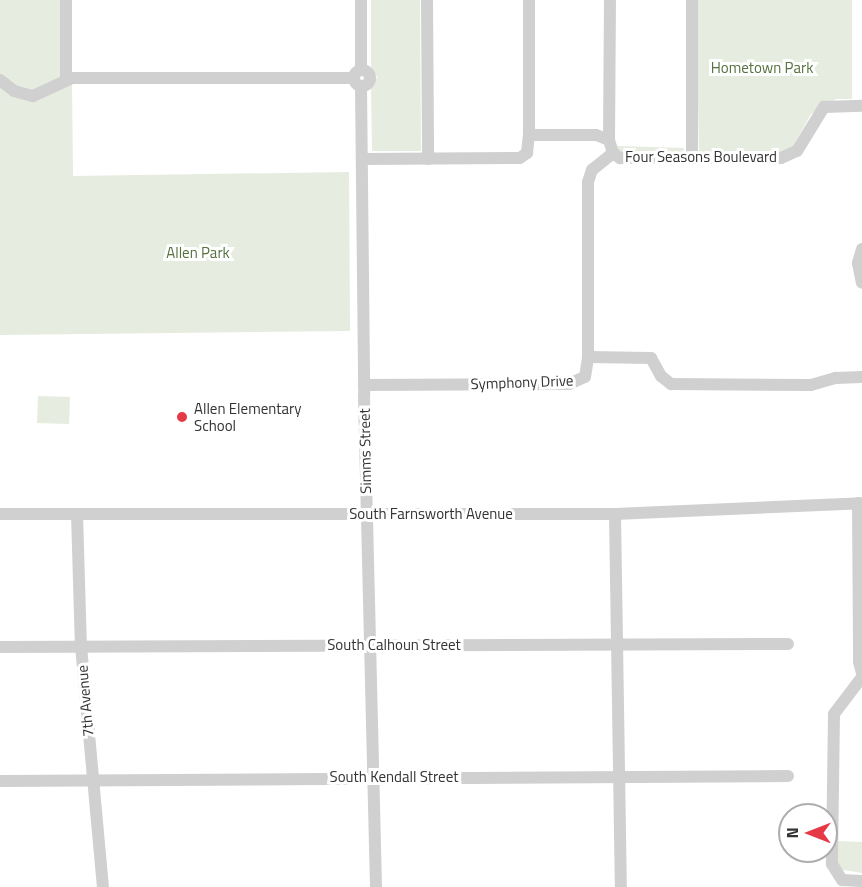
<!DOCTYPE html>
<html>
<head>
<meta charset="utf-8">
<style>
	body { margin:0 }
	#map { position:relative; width:862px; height:887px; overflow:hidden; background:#fff; font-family:"Titillium Web",sans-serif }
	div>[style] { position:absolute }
	.green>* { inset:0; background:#e6ecdf; transform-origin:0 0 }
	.minor>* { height:12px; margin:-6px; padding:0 6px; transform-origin:6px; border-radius:6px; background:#d0d0d0 }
	.minor>.ring { margin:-6px; padding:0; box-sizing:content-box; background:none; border:12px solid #d0d0d0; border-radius:50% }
	.dots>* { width:16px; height:16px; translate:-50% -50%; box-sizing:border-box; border:3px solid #fff; border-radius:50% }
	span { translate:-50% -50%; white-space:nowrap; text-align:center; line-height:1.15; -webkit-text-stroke:6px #fff; paint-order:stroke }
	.park-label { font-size:15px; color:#56703f }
	.street-label { font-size:15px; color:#333 }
	.poi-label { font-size:15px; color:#333 }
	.left { translate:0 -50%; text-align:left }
	.north { position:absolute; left:778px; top:803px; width:60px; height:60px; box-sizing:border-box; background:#fff; border:2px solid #adadad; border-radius:50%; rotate:270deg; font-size:16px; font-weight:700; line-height:24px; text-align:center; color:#333 }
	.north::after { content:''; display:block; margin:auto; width:21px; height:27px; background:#e63946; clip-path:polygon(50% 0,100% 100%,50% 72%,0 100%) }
</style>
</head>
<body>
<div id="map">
	<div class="green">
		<i style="clip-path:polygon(0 0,61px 0,72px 84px,73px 176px,349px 172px,350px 331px,0 335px)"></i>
		<i style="clip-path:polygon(371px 0,420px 0,421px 151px,372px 151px,371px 88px,377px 77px,371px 66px)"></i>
		<i style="clip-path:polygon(696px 0,852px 0,852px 99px,836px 99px,811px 114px,790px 152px,699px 153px)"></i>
		<i style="clip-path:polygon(617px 146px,684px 148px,684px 154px,618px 153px)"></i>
		<i style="left:38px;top:396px;width:32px;height:27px;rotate:2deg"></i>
		<i style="clip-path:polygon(838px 841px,862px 842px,862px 873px,838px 869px)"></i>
	</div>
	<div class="minor">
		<i style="left:66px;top:0;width:78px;rotate:90deg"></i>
		<i style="left:361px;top:0;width:70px;rotate:90deg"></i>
		<i style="left:427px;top:0;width:159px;rotate:89.6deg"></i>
		<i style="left:529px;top:0;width:135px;rotate:90deg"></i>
		<i style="left:692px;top:0;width:159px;rotate:90deg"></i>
		<i class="ring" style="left:354px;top:70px;width:4px;height:4px"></i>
		<i style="left:0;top:80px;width:18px;rotate:38deg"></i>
		<i style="left:14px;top:91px;width:20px;rotate:15deg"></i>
		<i style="left:33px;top:96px;width:43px;rotate:-24.8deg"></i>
		<i style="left:72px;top:78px;width:282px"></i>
		<i style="left:361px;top:86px;width:310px;rotate:89.4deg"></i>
		<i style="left:364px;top:396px;width:491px;rotate:88.6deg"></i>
		<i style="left:609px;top:140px;width:140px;rotate:-89.6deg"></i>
		<i style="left:364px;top:159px;width:156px;rotate:-0.4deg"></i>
		<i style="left:520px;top:158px;width:9px;rotate:-36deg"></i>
		<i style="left:527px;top:153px;width:18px;rotate:-84deg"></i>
		<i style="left:529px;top:135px;width:67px"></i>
		<i style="left:596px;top:135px;width:14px;rotate:21deg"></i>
		<i style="left:609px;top:140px;width:14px;rotate:73deg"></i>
		<i style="left:613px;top:153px;width:9px;rotate:36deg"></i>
		<i style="left:620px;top:158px;width:161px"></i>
		<i style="left:781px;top:158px;width:17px;rotate:-24deg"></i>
		<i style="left:797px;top:151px;width:52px;rotate:-58.5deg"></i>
		<i style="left:824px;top:107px;width:38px;rotate:-2deg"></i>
		<i style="left:862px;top:249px;width:15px;rotate:106deg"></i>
		<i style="left:858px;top:263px;width:20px;rotate:79deg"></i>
		<i style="left:588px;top:357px;width:175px;rotate:-90deg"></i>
		<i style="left:588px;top:182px;width:13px;rotate:-72deg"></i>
		<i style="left:592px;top:170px;width:27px;rotate:-39deg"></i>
		<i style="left:364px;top:385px;width:205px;rotate:-0.3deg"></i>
		<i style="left:569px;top:384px;width:17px;rotate:-24deg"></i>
		<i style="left:585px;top:377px;width:20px;rotate:-81deg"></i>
		<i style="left:588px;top:357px;width:63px;rotate:0.9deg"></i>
		<i style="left:651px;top:358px;width:21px;rotate:61deg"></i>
		<i style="left:661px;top:376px;width:13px;rotate:39deg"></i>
		<i style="left:671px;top:384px;width:140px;rotate:0.4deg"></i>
		<i style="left:811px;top:385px;width:26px;rotate:-16deg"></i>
		<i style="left:836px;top:378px;width:26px;rotate:-2deg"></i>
		<i style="left:858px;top:503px;width:159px;rotate:89.6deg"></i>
		<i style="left:859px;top:662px;width:11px;rotate:75deg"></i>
		<i style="left:0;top:514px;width:615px"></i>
		<i style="left:615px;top:514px;width:247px;rotate:-2.5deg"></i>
		<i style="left:77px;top:514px;width:132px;rotate:88.3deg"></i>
		<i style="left:81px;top:646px;width:242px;rotate:84.8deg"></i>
		<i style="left:615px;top:514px;width:373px;rotate:89.1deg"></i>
		<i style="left:0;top:647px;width:788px;rotate:-0.22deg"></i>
		<i style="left:862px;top:677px;width:46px;rotate:127.1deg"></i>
		<i style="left:834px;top:714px;width:150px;rotate:90.8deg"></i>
		<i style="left:832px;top:864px;width:19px;rotate:58deg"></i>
		<i style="left:842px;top:880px;width:20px;rotate:3deg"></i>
		<i style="left:0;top:781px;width:788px;rotate:-0.36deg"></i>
	</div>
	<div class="dots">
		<i style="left:182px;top:417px;background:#e63946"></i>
	</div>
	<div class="park-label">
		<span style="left:762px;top:68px">Hometown Park</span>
		<span style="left:198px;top:253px">Allen Park</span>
	</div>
	<div class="street-label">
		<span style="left:701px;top:157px">Four Seasons Boulevard</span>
		<span style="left:522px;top:382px;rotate:-2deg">Symphony Drive</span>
		<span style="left:365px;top:451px;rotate:-91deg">Simms Street</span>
		<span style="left:431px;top:514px">South Farnsworth Avenue</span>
		<span style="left:394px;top:645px">South Calhoun Street</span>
		<span style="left:85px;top:701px;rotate:-95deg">7th Avenue</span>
		<span style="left:394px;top:777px">South Kendall Street</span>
	</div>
	<div class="poi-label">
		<span class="left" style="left:194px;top:417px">Allen Elementary<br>School</span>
	</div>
	<div class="north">N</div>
</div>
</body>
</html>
